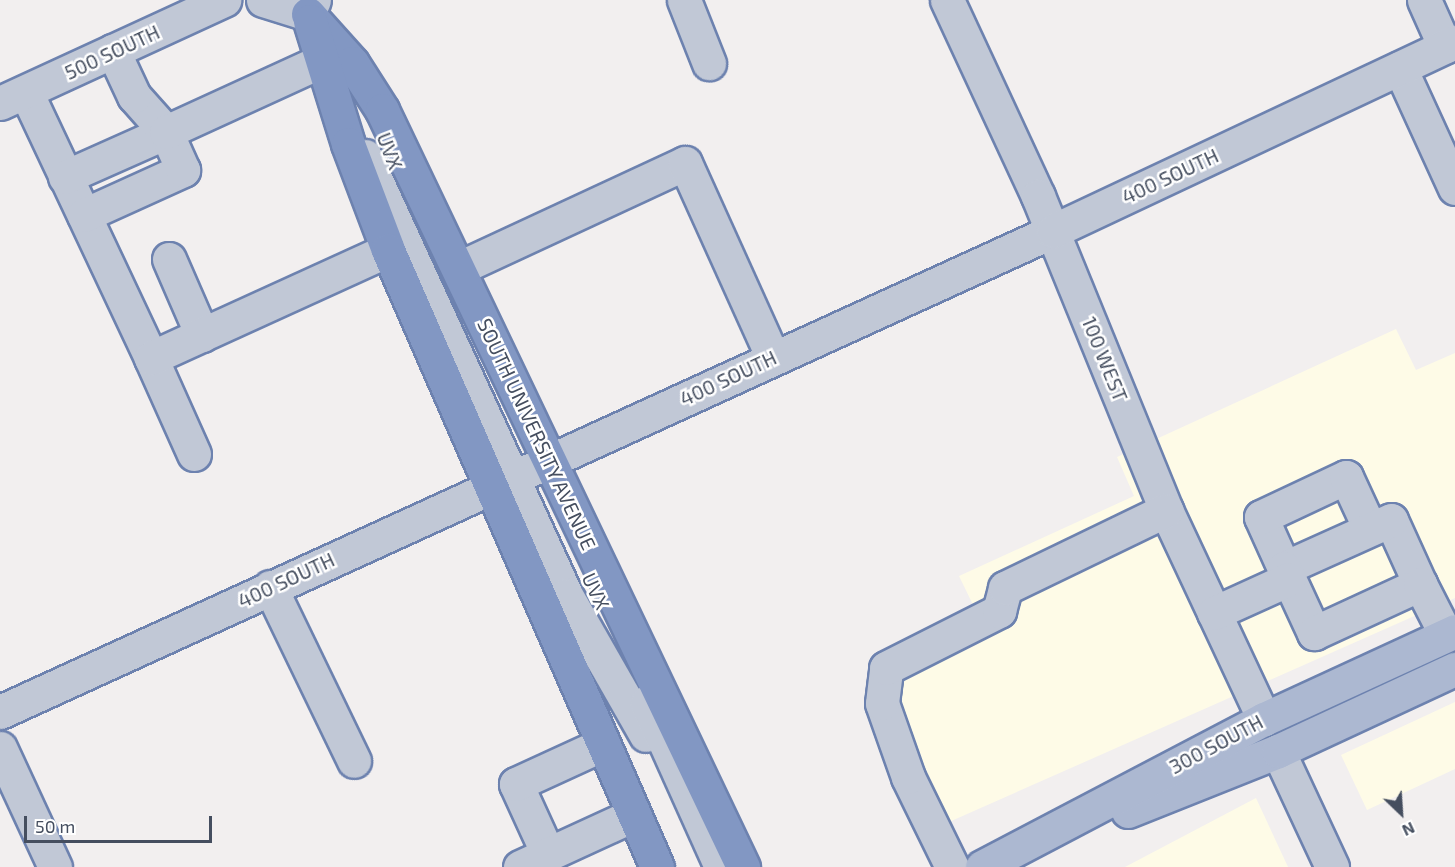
<!DOCTYPE html>
<html>
<head>
<meta charset="utf-8">
<style>
	body { margin:0 }
	#map { position:relative; width:1455px; height:867px; overflow:hidden; background:#f2efef; font-family:"Exo 2",sans-serif }
	div>[style] { position:absolute }
	.commercial>* { inset:0; background:#fefbe7 }
	.roads { filter:drop-shadow(2px 0 #6d82af) drop-shadow(-2px 0 #6d82af) drop-shadow(0 2px #6d82af) drop-shadow(0 -2px #6d82af) }
	.minor>* { height:33px; margin:-16.5px; padding:0 16.5px; transform-origin:16.5px; border-radius:16.5px; background:#c1c8d6 }
	.major>* { height:33px; margin:-16.5px; padding:0 16.5px; transform-origin:16.5px; border-radius:16.5px; background:#acb8d1 }
	.highway>* { height:33px; margin:-16.5px; padding:0 16.5px; transform-origin:16.5px; border-radius:16.5px; background:#8297c3 }
	span { translate:-50% -50%; white-space:nowrap; text-align:center; line-height:1.15; -webkit-text-stroke:5px #fff; paint-order:stroke }
	.street-label { font-size:20px; color:#454e5f }
	.north { position:absolute; left:1371px; top:783px; width:60px; height:60px; -webkit-text-stroke:4px #fff; paint-order:stroke; rotate:155deg; font-size:16px; font-weight:700; line-height:24px; text-align:center; color:#454e5f }
	.north::after { content:''; display:block; margin:auto; width:21px; height:27px; background:#454e5f; clip-path:polygon(50% 0,100% 100%,50% 72%,0 100%) }
	.scale { position:absolute; left:24px; top:816px; width:188px; height:27px; box-sizing:border-box; border:3px solid #454e5f; border-top:0; padding-left:8px; font-size:18px; line-height:21px; white-space:nowrap; color:#454e5f; -webkit-text-stroke:4px #fff; paint-order:stroke }
</style>
</head>
<body>
<div id="map">
	<div class="commercial">
		<i style="clip-path:polygon(1396px 329px,1416px 370px,1455px 353px,1455px 598px,949px 822px,874px 662px,977px 613px,959px 576px,1134px 496px,1117px 457px)"></i>
		<i style="clip-path:polygon(1455px 702px,1455px 769px,1367px 810px,1341px 755px)"></i>
		<i style="clip-path:polygon(1256px 798px,1288px 867px,1125px 867px)"></i>
	</div>
	<div class="roads">
		<div class="minor">
			<i style="left:263px;top:0;width:47px;rotate:17.3deg"></i>
			<i style="left:308px;top:14px;width:15px;rotate:-67deg"></i>
			<i style="left:684px;top:0;width:68px;rotate:68.4deg"></i>
			<i style="left:947px;top:0;width:216px;rotate:65.1deg"></i>
			<i style="left:1038px;top:196px;width:339px;rotate:67.8deg"></i>
			<i style="left:1166px;top:510px;width:231px;rotate:64.9deg"></i>
			<i style="left:1424px;top:0;width:51px;rotate:65.9deg"></i>
			<i style="left:1400px;top:68px;width:132px;rotate:65.4deg"></i>
			<i style="left:26px;top:92px;width:294px;rotate:64.8deg"></i>
			<i style="left:0;top:103px;width:247px;rotate:-24.7deg"></i>
			<i style="left:365px;top:156px;width:483px;rotate:65.4deg"></i>
			<i style="left:566px;top:595px;width:161px;rotate:60.3deg"></i>
			<i style="left:65px;top:177px;width:111px;rotate:-24deg"></i>
			<i style="left:166px;top:132px;width:48px;rotate:-131.6deg"></i>
			<i style="left:134px;top:96px;width:50px;rotate:-115deg"></i>
			<i style="left:84px;top:215px;width:109px;rotate:-24.4deg"></i>
			<i style="left:183px;top:170px;width:42px;rotate:-114.1deg"></i>
			<i style="left:166px;top:132px;width:170px;rotate:-24.6deg"></i>
			<i style="left:169px;top:259px;width:83px;rotate:66.5deg"></i>
			<i style="left:459px;top:268px;width:249px;rotate:-24.9deg"></i>
			<i style="left:685px;top:163px;width:214px;rotate:65.7deg"></i>
			<i style="left:194px;top:454px;width:105px;rotate:-114.1deg"></i>
			<i style="left:151px;top:358px;width:260px;rotate:-24.5deg"></i>
			<i style="left:1284px;top:568px;width:56px;rotate:-114.3deg"></i>
			<i style="left:1261px;top:517px;width:94px;rotate:-25.2deg"></i>
			<i style="left:1346px;top:477px;width:57px;rotate:65.2deg"></i>
			<i style="left:1420px;top:584px;width:70px;rotate:-114.4deg"></i>
			<i style="left:1391px;top:520px;width:117px;rotate:155.8deg"></i>
			<i style="left:1284px;top:568px;width:72px;rotate:65.2deg"></i>
			<i style="left:1314px;top:633px;width:117px;rotate:-24.8deg"></i>
			<i style="left:1420px;top:584px;width:57px;rotate:63deg"></i>
			<i style="left:270px;top:587px;width:193px;rotate:64.2deg"></i>
			<i style="left:1214px;top:613px;width:82px;rotate:-24.4deg"></i>
			<i style="left:647px;top:702px;width:181px;rotate:65.8deg"></i>
			<i style="left:0;top:712px;width:1158px;rotate:-24.55deg"></i>
			<i style="left:1053px;top:231px;width:444px;rotate:-25.2deg"></i>
			<i style="left:0;top:748px;width:131px;rotate:65.2deg"></i>
			<i style="left:1278px;top:751px;width:128px;rotate:65deg"></i>
			<i style="left:548px;top:854px;width:77px;rotate:-114.6deg"></i>
			<i style="left:516px;top:784px;width:96px;rotate:-24.7deg"></i>
			<i style="left:520px;top:867px;width:124px;rotate:-24.7deg"></i>
			<i style="left:952px;top:867px;width:100px;rotate:-116.1deg"></i>
			<i style="left:908px;top:777px;width:78px;rotate:-109.4deg"></i>
			<i style="left:882px;top:703px;width:35px;rotate:-83deg"></i>
			<i style="left:886px;top:668px;width:127px;rotate:-26.8deg"></i>
			<i style="left:999px;top:611px;width:24px;rotate:-75deg"></i>
			<i style="left:1005px;top:588px;width:179px;rotate:-25.8deg"></i>
		</div>
		<div class="major">
			<i style="left:1128px;top:811px;width:162px;rotate:-21.8deg"></i>
			<i style="left:1278px;top:751px;width:195px;rotate:-24.9deg"></i>
			<i style="left:982px;top:867px;width:318px;rotate:-27.7deg"></i>
			<i style="left:1264px;top:719px;width:210px;rotate:-24.7deg"></i>
		</div>
		<div class="highway">
			<i style="left:308px;top:14px;width:66px;rotate:48.1deg"></i>
			<i style="left:352px;top:63px;width:56px;rotate:57.4deg"></i>
			<i style="left:382px;top:110px;width:839px;rotate:64.5deg"></i>
			<i style="left:310px;top:21px;width:129px;rotate:72.8deg"></i>
			<i style="left:348px;top:144px;width:113px;rotate:69.3deg"></i>
			<i style="left:388px;top:250px;width:673px;rotate:66.44deg"></i>
		</div>
	</div>
	<div class="street-label">
		<span style="left:112px;top:52px;rotate:-25deg">500 SOUTH</span>
		<span style="left:390px;top:151px;rotate:69deg">UVX</span>
		<span style="left:1170px;top:176px;rotate:-25deg">400 SOUTH</span>
		<span style="left:1105px;top:359px;rotate:68deg">100 WEST</span>
		<span style="left:728px;top:378px;rotate:-25deg">400 SOUTH</span>
		<span style="left:537px;top:434px;rotate:65deg">SOUTH UNIVERSITY AVENUE</span>
		<span style="left:286px;top:580px;rotate:-25deg">400 SOUTH</span>
		<span style="left:596px;top:591px;rotate:65deg">UVX</span>
		<span style="left:1216px;top:744px;rotate:-28deg">300 SOUTH</span>
	</div>
	<div class="north">N</div>
	<div class="scale">50 m</div>
</div>
</body>
</html>
